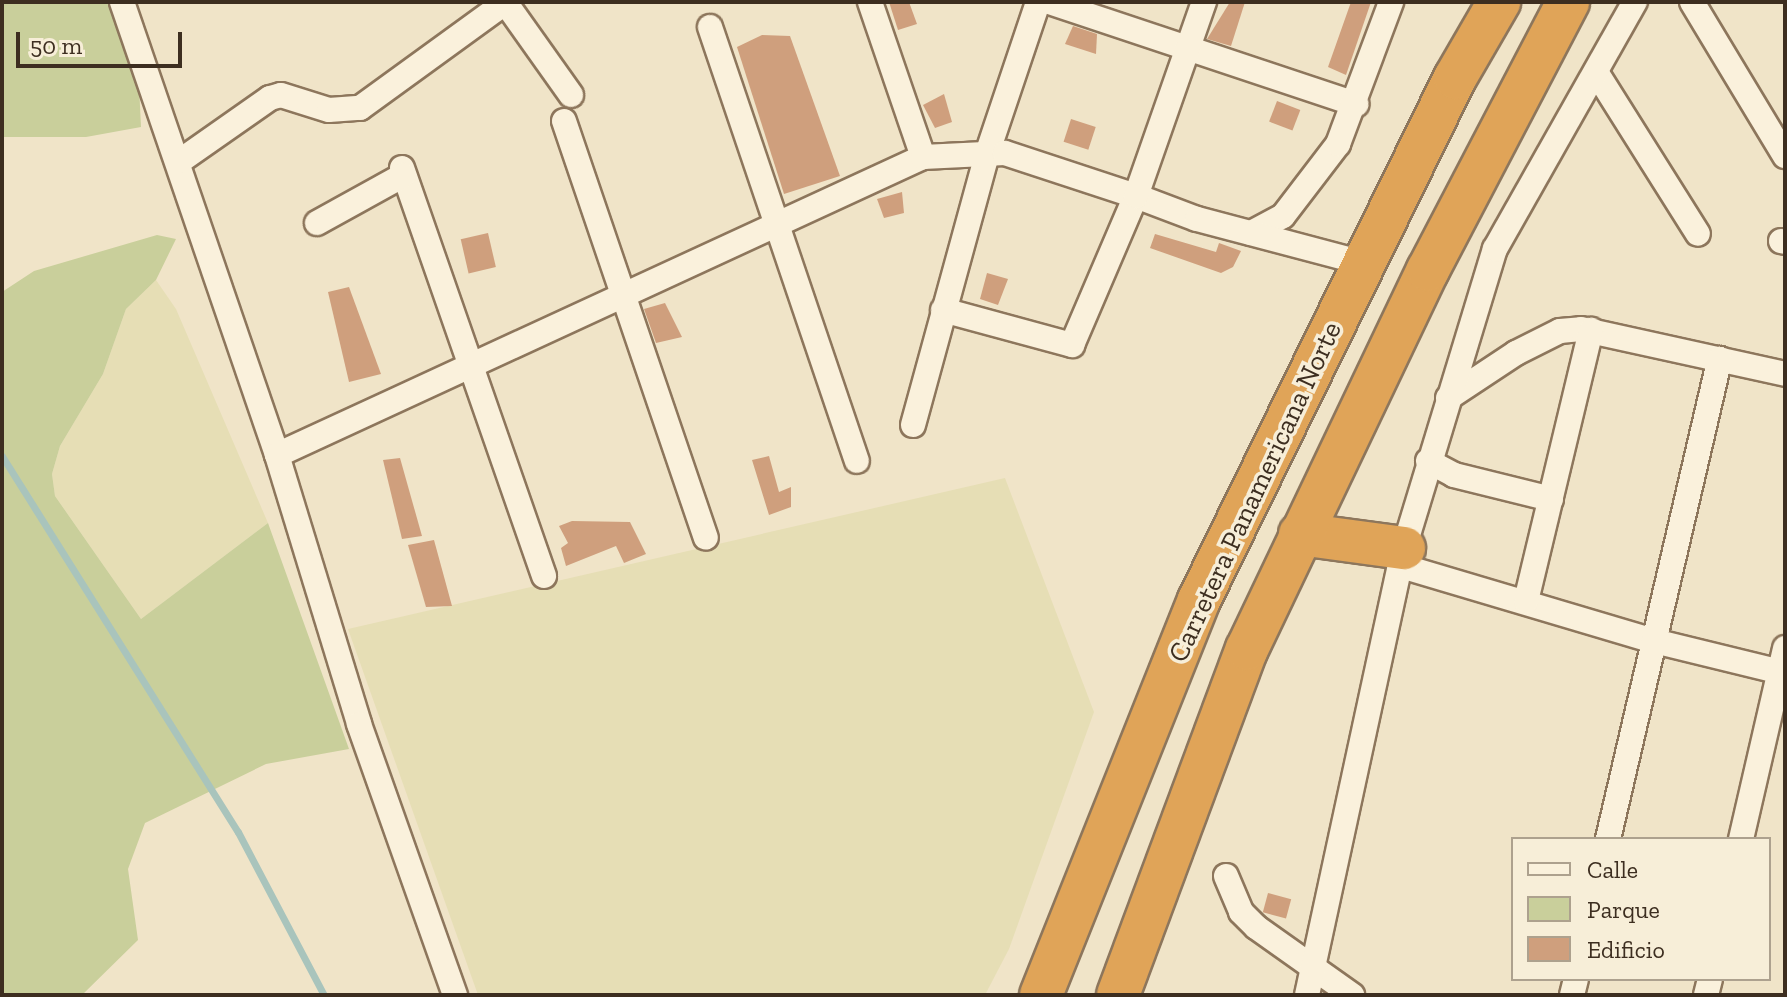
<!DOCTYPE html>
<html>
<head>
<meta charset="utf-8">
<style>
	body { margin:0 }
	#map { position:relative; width:1787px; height:997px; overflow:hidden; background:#f0e4c8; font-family:"Zilla Slab",serif }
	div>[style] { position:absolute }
	.farmland>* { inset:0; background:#e6deb5 }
	.green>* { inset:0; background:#c9cf9b }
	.stream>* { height:7px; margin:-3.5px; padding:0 3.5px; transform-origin:3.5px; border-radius:3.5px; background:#a9c4bc }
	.building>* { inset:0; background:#cf9f7d; transform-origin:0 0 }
	.roads { filter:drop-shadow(2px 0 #8d765c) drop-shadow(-2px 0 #8d765c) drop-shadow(0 2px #8d765c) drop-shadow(0 -2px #8d765c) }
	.minor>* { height:24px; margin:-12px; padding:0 12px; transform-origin:12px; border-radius:12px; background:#faf1dc }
	.motorway>* { height:42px; margin:-21px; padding:0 21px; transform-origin:21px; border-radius:21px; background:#e0a458 }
	span { translate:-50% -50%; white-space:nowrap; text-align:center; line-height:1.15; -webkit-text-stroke:7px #f7eed8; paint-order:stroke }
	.street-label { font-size:28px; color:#3d2e20 }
	.frame { position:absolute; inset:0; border:4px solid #3d2e20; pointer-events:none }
	.legend { position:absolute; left:1511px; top:837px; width:260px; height:144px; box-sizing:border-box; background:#f7eed8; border:2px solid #ada18e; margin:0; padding:10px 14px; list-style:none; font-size:24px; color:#3d2e20 }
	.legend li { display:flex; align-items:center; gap:16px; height:40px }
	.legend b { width:40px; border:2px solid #ada18e }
	.scale { position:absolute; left:16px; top:32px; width:166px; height:36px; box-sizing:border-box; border:4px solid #3d2e20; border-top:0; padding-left:10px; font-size:24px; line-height:28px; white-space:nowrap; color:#3d2e20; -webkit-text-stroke:6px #f7eed8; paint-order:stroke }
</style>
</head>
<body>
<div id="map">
	<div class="farmland">
		<i style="clip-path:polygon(156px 280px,176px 309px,268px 523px,141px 619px,55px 496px,52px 474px,60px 446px,103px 374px,126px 309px)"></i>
		<i style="clip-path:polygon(1005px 478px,1094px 712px,1009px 949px,985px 995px,478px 995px,348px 629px)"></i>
	</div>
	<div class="green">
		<i style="clip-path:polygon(2px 2px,135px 2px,141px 127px,86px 137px,2px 137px)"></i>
		<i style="clip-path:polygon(157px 235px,176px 239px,156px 280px,126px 309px,103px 374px,60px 446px,52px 474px,55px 496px,141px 619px,268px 523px,349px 749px,266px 764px,145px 823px,128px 869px,138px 940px,82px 995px,2px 995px,2px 292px,34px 271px)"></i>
	</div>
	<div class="stream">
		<i style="left:2px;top:456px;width:444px;rotate:57.9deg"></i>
		<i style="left:238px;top:832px;width:184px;rotate:62.2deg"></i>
	</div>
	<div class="building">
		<i style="clip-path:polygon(889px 2px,909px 2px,917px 24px,898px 30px)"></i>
		<i style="clip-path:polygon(1230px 2px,1245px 2px,1231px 46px,1207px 39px)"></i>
		<i style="clip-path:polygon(1351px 2px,1371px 2px,1346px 75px,1328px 67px)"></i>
		<i style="clip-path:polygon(1073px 26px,1097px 34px,1096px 54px,1065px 44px)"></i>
		<i style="clip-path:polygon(762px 35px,790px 36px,840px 176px,784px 194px,737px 47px)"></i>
		<i style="clip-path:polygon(944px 94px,952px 122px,935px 128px,923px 105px)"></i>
		<i style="left:1277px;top:101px;width:25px;height:22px;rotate:21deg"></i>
		<i style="left:1071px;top:119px;width:26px;height:24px;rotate:18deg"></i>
		<i style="clip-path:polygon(902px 192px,904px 213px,884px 218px,877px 199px)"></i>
		<i style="left:488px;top:233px;width:35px;height:28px;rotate:77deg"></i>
		<i style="clip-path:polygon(1155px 234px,1216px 252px,1219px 243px,1241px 251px,1233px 267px,1221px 273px,1150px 248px)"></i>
		<i style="clip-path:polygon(987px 273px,1008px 279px,998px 305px,980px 299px)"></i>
		<i style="clip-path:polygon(349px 287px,381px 374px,349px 382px,328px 292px)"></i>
		<i style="clip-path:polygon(665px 303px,682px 337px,656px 343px,644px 309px)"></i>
		<i style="clip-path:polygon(769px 456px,779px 492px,791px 487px,791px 507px,769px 515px,752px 460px)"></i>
		<i style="clip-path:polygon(400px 458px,422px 536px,402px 539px,383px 460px)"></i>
		<i style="clip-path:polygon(572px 521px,630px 522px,646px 554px,624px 563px,616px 546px,566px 566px,561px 548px,568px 543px,559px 526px)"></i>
		<i style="clip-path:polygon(434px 540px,452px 606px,426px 607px,408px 545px)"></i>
		<i style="left:1268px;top:893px;width:24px;height:20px;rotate:15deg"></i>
	</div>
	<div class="roads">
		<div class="minor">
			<i style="left:122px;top:2px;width:479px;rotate:71.1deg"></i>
			<i style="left:277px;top:455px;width:281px;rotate:73deg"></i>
			<i style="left:359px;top:724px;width:288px;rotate:70.5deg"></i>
			<i style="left:505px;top:2px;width:114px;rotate:54.6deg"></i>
			<i style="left:870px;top:2px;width:164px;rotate:71.1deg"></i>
			<i style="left:1049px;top:2px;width:324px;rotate:18.4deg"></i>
			<i style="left:1692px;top:2px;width:180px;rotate:58.9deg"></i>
			<i style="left:710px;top:27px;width:458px;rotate:71.3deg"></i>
			<i style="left:1596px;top:72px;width:191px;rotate:57.8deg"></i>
			<i style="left:564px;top:121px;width:440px;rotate:71.2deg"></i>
			<i style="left:180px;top:161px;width:110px;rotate:-35deg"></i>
			<i style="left:270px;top:98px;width:11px;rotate:-15deg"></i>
			<i style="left:281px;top:95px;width:50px;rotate:17.4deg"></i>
			<i style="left:329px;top:110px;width:31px;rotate:-4deg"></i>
			<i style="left:360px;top:108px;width:180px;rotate:-36deg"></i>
			<i style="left:402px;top:168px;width:432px;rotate:70.8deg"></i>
			<i style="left:317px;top:223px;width:99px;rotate:-28.9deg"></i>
			<i style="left:1251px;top:233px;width:36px;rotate:-28deg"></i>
			<i style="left:1283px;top:216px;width:91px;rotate:-52.6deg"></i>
			<i style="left:1338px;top:144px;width:152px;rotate:-69.5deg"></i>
			<i style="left:1781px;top:241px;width:4px;rotate:14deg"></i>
			<i style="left:943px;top:310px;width:134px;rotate:15.2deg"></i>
			<i style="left:1072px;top:345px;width:162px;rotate:-66.8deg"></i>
			<i style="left:1136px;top:196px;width:65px;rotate:20.7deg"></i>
			<i style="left:1197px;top:219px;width:173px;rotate:14.8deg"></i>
			<i style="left:1448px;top:398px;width:82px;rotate:-33.5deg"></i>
			<i style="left:1516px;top:353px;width:49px;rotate:-26.6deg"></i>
			<i style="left:1560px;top:331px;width:21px;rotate:-5deg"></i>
			<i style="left:1581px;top:329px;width:209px;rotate:12.4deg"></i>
			<i style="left:913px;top:425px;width:284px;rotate:-74.7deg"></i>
			<i style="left:988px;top:151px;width:157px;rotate:-71.4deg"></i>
			<i style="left:277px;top:455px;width:711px;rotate:-24.76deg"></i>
			<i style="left:923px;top:157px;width:82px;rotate:-2.8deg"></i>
			<i style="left:1005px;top:153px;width:138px;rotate:18.2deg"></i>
			<i style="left:1136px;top:196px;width:206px;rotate:-70.7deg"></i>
			<i style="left:1428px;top:461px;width:30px;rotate:28deg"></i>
			<i style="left:1454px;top:475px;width:100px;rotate:13.9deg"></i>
			<i style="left:1401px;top:566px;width:264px;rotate:16.5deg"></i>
			<i style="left:1654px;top:641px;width:135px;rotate:13.7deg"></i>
			<i style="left:1526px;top:601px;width:279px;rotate:-76.5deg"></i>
			<i style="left:1608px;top:839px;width:493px;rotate:-76.9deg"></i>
			<i style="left:1741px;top:839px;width:196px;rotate:-77deg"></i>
			<i style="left:1226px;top:876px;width:39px;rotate:67deg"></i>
			<i style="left:1241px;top:912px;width:21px;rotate:45deg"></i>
			<i style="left:1256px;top:927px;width:118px;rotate:35.3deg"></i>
			<i style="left:1307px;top:995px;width:457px;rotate:-77.8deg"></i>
			<i style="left:1404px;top:548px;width:313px;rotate:-73.1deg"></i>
			<i style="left:1495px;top:249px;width:284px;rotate:-60.5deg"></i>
			<i style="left:1572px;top:995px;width:16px;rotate:-76deg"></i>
			<i style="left:1706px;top:995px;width:16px;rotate:-76deg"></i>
		</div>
		<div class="motorway">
			<i style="left:1300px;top:534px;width:105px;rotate:7.7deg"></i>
			<i style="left:1041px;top:995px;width:425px;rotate:-68.2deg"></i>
			<i style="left:1199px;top:600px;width:581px;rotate:-63.88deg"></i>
			<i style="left:1455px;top:78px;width:88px;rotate:-59.9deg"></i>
			<i style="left:1118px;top:995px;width:369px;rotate:-69.6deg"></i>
			<i style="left:1247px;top:649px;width:420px;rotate:-64.5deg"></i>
			<i style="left:1428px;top:270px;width:302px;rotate:-62.4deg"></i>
		</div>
	</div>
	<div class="street-label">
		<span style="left:1255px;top:492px;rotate:-65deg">Carretera Panamericana Norte</span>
	</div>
	<div class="frame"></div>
	<ul class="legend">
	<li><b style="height:10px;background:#faf1dc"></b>Calle</li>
	<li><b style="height:22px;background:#c9cf9b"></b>Parque</li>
	<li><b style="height:22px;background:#cf9f7d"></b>Edificio</li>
	</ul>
	<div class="scale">50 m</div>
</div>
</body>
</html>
